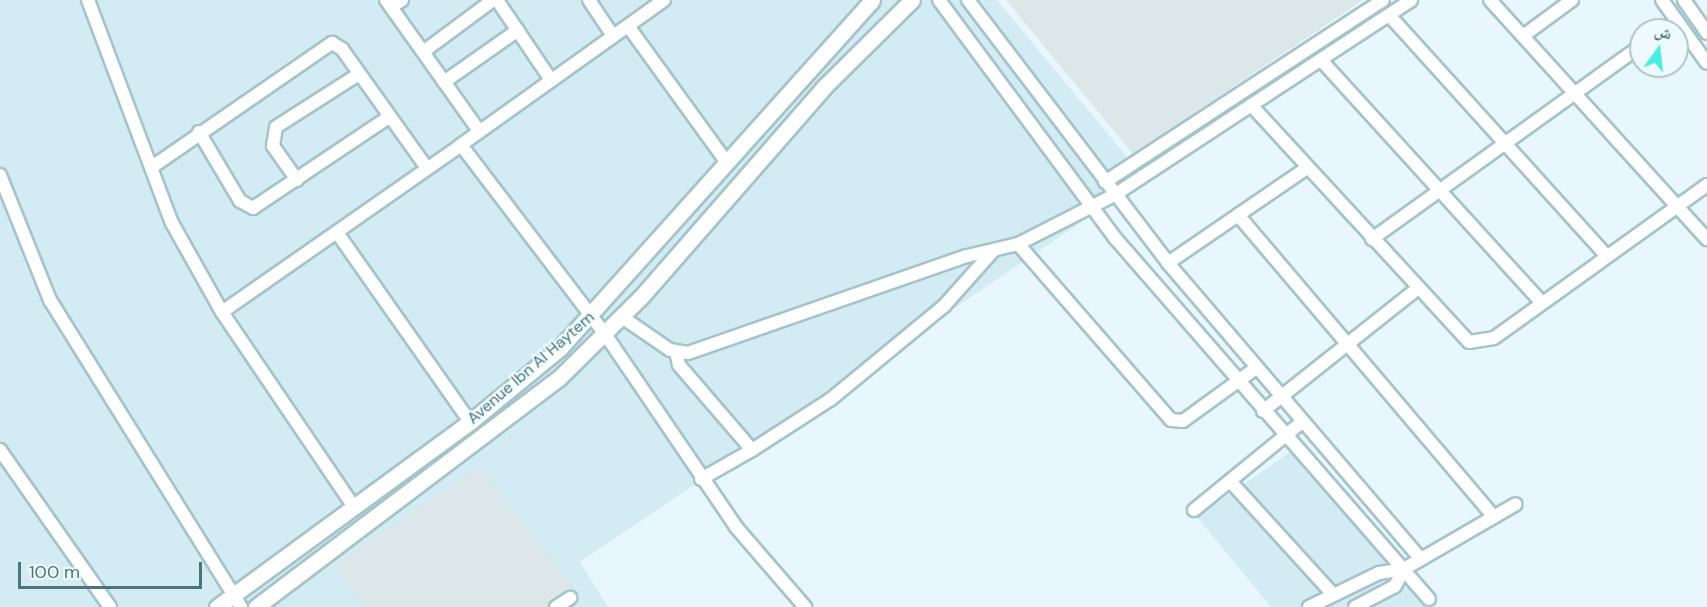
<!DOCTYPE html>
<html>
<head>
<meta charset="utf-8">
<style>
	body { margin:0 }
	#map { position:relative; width:1707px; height:607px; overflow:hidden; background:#e8f6fd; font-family:"DM Sans","Noto Naskh Arabic",sans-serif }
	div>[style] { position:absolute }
	.residential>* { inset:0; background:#d3ebf2 }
	.industrial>* { inset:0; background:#dbe7e9 }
	.roads { filter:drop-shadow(2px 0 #a5c4c9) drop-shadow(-2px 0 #a5c4c9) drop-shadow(0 2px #a5c4c9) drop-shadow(0 -2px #a5c4c9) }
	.minor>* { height:12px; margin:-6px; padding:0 6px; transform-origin:6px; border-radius:6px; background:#fff }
	.tertiary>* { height:15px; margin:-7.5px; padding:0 7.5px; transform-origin:7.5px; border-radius:7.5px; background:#fff }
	span { translate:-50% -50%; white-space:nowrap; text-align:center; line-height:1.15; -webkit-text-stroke:4.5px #effaff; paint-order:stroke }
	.street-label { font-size:16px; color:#4a7679 }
	.north { position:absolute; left:1629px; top:18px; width:60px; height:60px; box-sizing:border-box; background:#effaff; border:2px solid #adc5c9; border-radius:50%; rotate:15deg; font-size:16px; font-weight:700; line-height:24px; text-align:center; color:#4a7679 }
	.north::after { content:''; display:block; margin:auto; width:21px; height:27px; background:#4aebe0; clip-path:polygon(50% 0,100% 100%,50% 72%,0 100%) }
	.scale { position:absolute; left:18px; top:562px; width:184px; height:27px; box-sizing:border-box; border:3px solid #4a7679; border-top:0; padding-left:8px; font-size:18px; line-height:21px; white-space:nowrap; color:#4a7679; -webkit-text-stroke:4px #effaff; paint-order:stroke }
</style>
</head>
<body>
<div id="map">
	<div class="residential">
		<i style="clip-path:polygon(0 0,997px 0,1145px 179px,580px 562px,608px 607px,0 607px)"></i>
		<i style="clip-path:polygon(1303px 443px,1425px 607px,1271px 607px,1197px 517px)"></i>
	</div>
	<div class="industrial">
		<i style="clip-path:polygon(1006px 0,1363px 0,1133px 154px)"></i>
		<i style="clip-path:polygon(480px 468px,573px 588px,547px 607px,364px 607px,334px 565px)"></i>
	</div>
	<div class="roads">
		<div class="minor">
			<i style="left:88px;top:0;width:238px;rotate:69.4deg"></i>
			<i style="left:172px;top:223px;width:102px;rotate:60.7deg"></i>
			<i style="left:222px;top:312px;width:235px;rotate:55.9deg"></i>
			<i style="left:386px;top:0;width:161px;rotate:54.6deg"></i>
			<i style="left:497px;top:0;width:97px;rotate:56deg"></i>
			<i style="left:589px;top:0;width:43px;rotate:56.3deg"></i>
			<i style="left:664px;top:0;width:249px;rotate:144.5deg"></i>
			<i style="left:461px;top:145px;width:238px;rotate:52.7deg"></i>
			<i style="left:605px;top:334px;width:233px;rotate:55.8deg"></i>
			<i style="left:736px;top:527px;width:106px;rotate:49.2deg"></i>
			<i style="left:939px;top:0;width:297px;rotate:53.5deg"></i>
			<i style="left:1116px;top:239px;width:477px;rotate:49deg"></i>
			<i style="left:968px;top:0;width:330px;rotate:52.7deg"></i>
			<i style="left:1168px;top:263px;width:389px;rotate:49.5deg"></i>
			<i style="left:1490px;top:0;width:323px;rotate:47.8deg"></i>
			<i style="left:1662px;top:0;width:77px;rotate:54.5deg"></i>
			<i style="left:1684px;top:0;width:40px;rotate:55.1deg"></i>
			<i style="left:391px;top:7px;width:13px;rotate:-32deg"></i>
			<i style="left:1389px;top:15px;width:325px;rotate:47.9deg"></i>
			<i style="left:628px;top:26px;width:170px;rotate:54.1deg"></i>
			<i style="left:1664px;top:30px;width:16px;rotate:-35deg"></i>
			<i style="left:1523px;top:36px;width:61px;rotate:-36.3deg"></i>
			<i style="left:423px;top:52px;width:87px;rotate:-36.6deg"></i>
			<i style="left:1321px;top:60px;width:328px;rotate:47.7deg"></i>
			<i style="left:444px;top:82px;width:90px;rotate:-35.1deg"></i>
			<i style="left:1251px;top:105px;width:322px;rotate:47.4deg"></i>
			<i style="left:1469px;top:342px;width:25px;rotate:-9deg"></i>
			<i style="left:1494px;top:338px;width:262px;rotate:-35.7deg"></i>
			<i style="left:199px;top:132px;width:80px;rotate:59.3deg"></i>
			<i style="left:240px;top:201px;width:15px;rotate:28deg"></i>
			<i style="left:253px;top:208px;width:164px;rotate:-33.8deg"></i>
			<i style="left:152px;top:167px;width:219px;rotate:-34.6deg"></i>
			<i style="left:332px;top:43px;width:12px;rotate:31deg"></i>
			<i style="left:342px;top:49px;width:146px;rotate:54.5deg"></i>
			<i style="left:0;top:175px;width:135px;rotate:68.2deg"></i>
			<i style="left:50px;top:300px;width:362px;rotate:58.1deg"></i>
			<i style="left:297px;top:180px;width:42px;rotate:-125.2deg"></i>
			<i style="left:273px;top:146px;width:19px;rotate:-81deg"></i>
			<i style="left:276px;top:127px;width:98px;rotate:-32.6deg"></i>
			<i style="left:1105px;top:182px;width:332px;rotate:-33.2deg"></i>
			<i style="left:1238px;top:215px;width:396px;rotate:49.7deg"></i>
			<i style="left:338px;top:234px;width:230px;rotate:54.9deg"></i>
			<i style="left:1372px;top:239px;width:331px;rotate:-35.7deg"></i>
			<i style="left:1018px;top:244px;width:233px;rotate:49deg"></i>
			<i style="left:1171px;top:420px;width:12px;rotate:5deg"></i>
			<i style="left:1183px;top:421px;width:90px;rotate:-36deg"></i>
			<i style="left:1168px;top:263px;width:168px;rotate:-34.4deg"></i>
			<i style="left:222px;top:312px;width:292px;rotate:-34.9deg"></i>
			<i style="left:622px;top:317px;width:58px;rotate:34.5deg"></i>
			<i style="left:670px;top:350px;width:18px;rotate:9deg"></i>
			<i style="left:688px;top:353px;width:295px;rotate:-19.2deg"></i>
			<i style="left:967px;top:256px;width:52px;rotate:-13.2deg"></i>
			<i style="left:1018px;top:244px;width:110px;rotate:-27deg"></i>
			<i style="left:1116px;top:194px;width:353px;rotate:-33.3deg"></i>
			<i style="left:676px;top:352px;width:13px;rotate:77deg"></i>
			<i style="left:679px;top:365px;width:112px;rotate:49.3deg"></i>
			<i style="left:752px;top:450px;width:94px;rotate:-32.8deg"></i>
			<i style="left:831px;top:399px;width:146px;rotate:-39.5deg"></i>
			<i style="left:944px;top:306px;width:72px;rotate:-48.4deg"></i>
			<i style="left:1263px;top:411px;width:196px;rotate:-38.4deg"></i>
			<i style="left:0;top:450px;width:192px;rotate:55deg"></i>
			<i style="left:701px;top:479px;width:59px;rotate:-29.6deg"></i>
			<i style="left:1230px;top:481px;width:153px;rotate:47.7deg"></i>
			<i style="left:1194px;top:510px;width:139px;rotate:-39.2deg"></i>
			<i style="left:556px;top:607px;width:17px;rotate:-33deg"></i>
			<i style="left:1309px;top:607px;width:78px;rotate:-25.9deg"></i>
			<i style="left:1379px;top:573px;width:25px;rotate:-9deg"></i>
			<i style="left:1404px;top:569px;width:129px;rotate:-30.1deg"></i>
			<i style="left:1355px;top:607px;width:45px;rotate:-27.7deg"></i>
			<i style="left:1395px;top:586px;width:19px;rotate:-62deg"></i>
		</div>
		<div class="tertiary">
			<i style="left:217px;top:607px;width:313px;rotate:-36.2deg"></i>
			<i style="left:470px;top:422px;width:117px;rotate:-39.4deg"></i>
			<i style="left:560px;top:348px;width:467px;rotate:-48.1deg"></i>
			<i style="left:256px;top:607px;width:378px;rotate:-37.1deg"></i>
			<i style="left:558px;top:379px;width:117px;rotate:-44.7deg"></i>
			<i style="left:641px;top:297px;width:280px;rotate:-48.9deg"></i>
			<i style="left:825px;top:86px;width:122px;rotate:-44.7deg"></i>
		</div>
	</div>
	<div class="street-label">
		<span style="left:531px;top:368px;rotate:-41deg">Avenue Ibn Al Haytem</span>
	</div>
	<div class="north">ش</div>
	<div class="scale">100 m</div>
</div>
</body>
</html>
